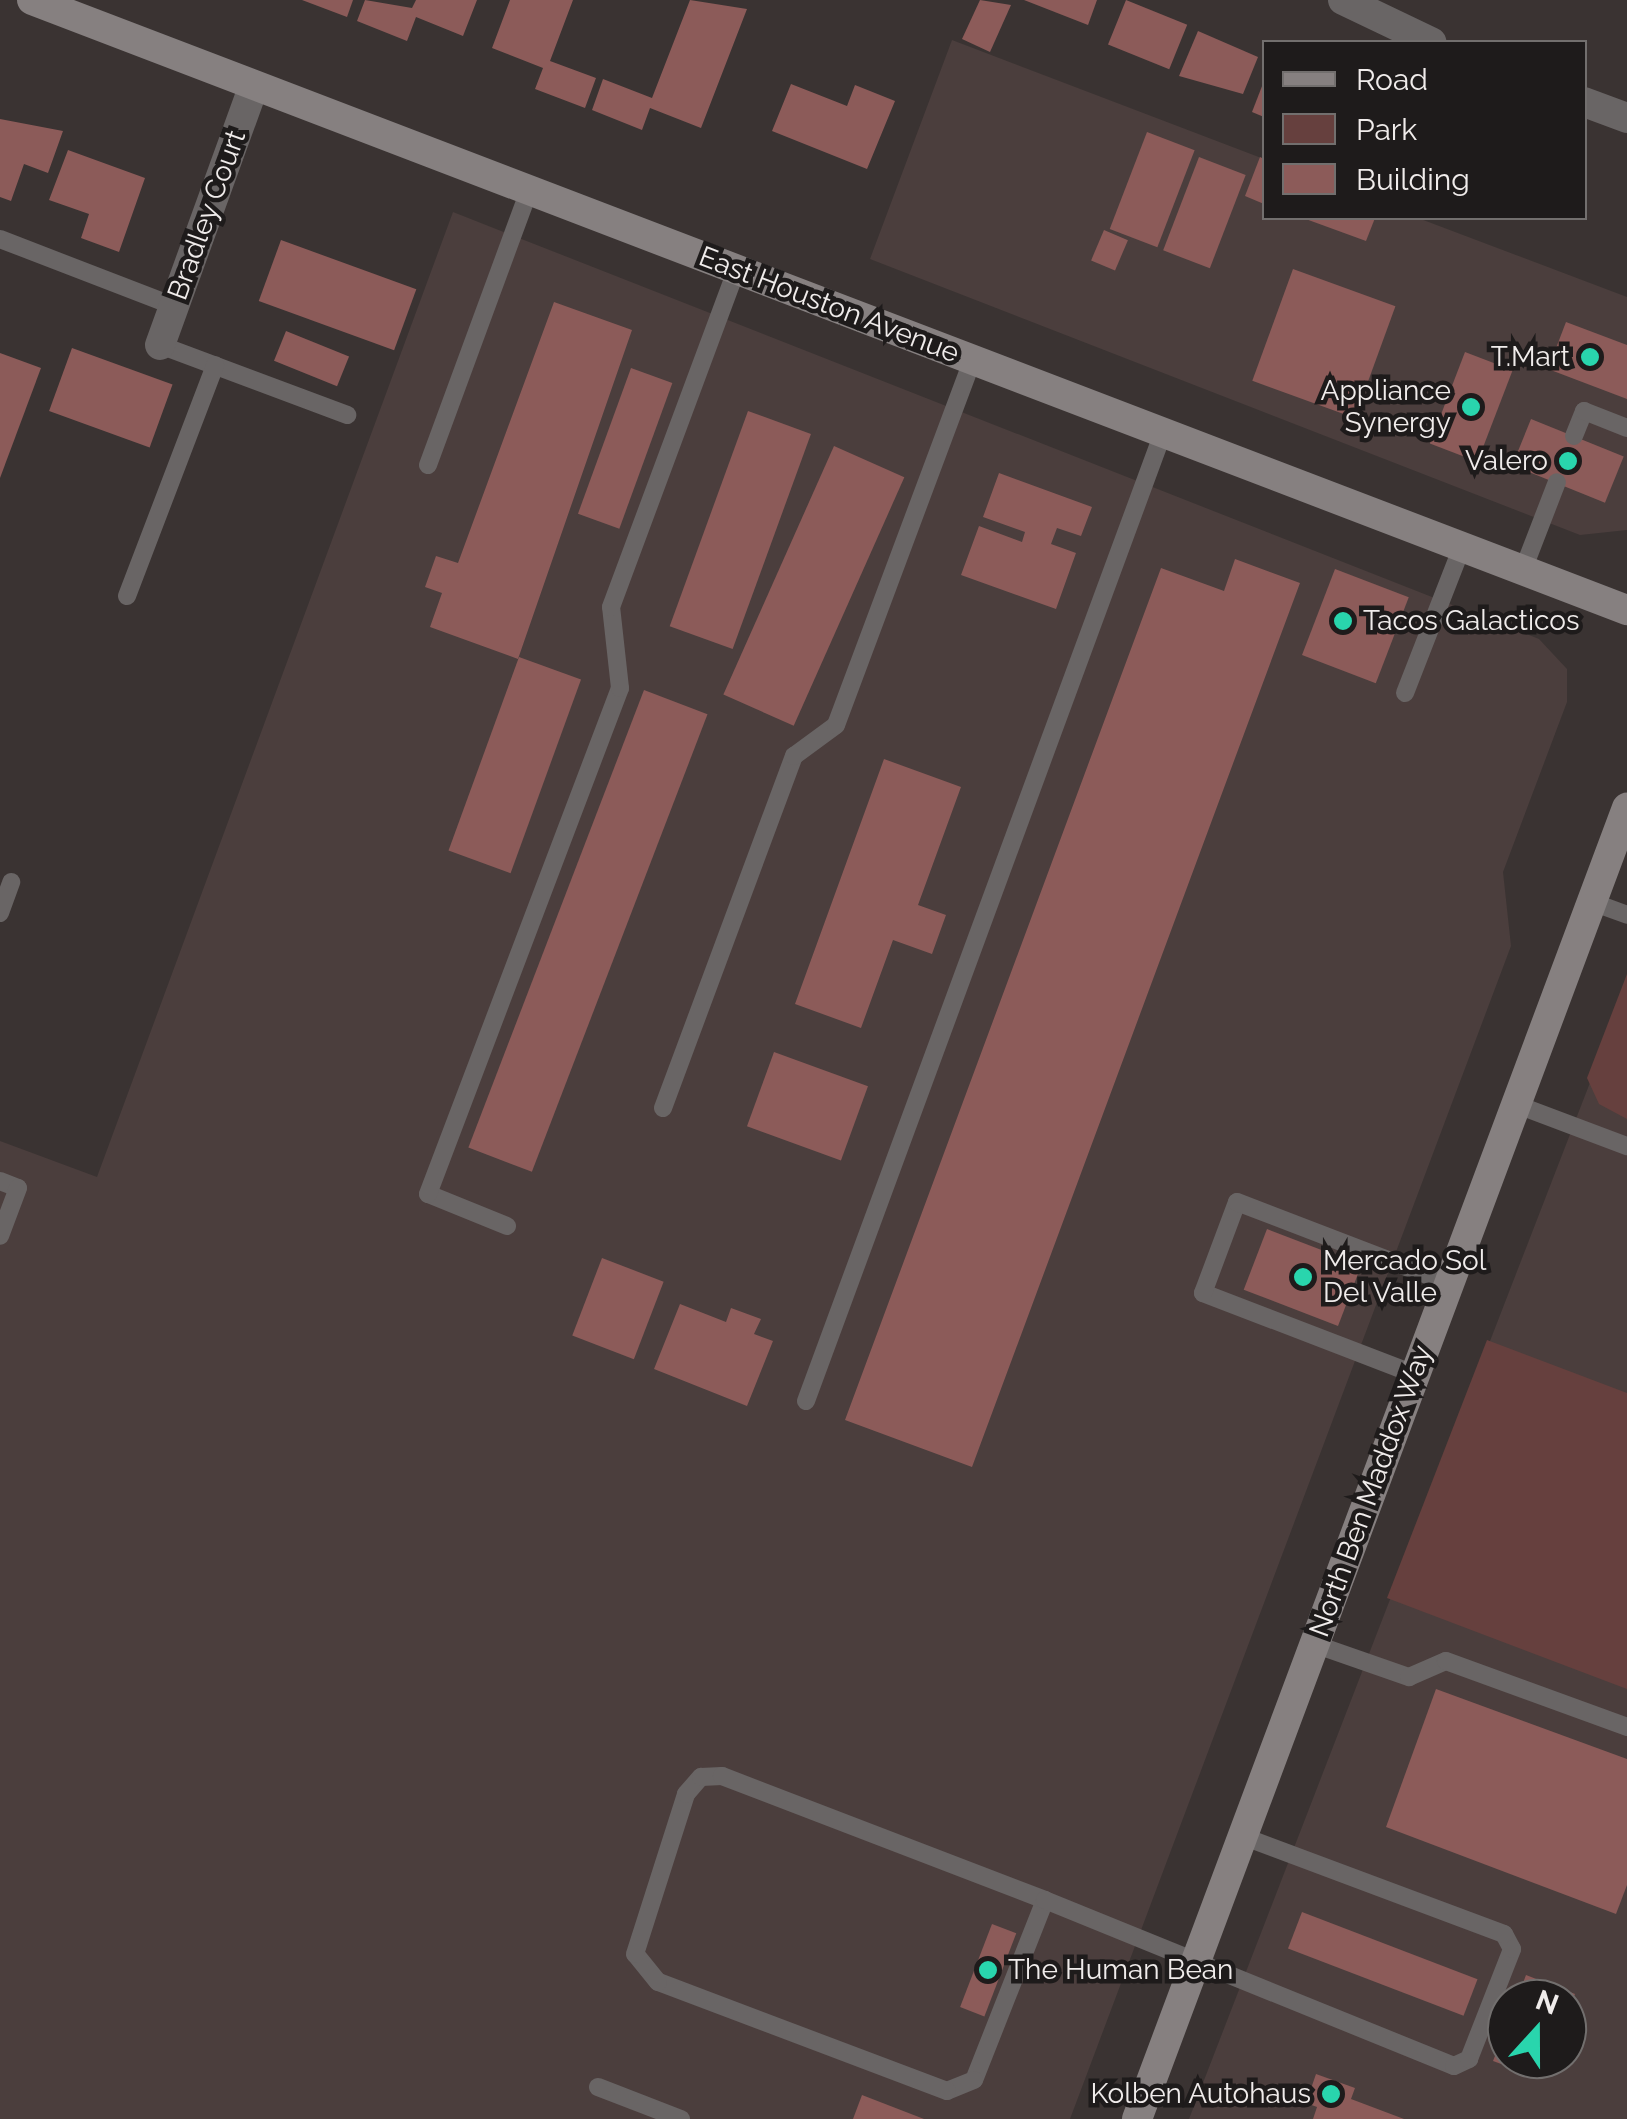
<!DOCTYPE html>
<html>
<head>
<meta charset="utf-8">
<style>
	body { margin:0 }
	#map { position:relative; width:1627px; height:2119px; overflow:hidden; background:#3a3332; font-family:Raleway,sans-serif }
	div>[style] { position:absolute }
	.built>* { inset:0; background:#4b3e3d }
	.green>* { inset:0; background:#66403e }
	.building>* { inset:0; background:#8c5b59; transform-origin:0 0 }
	.lane>* { height:18px; margin:-9px; padding:0 9px; transform-origin:9px; border-radius:9px; background:#696565 }
	.street>* { height:30px; margin:-15px; padding:0 15px; transform-origin:15px; border-radius:15px; background:#696565 }
	.secondary>* { height:30px; margin:-15px; padding:0 15px; transform-origin:15px; border-radius:15px; background:#868080 }
	.dots>* { width:28px; height:28px; translate:-50% -50%; box-sizing:border-box; border:5px solid #1e1b1b; border-radius:50% }
	span { translate:-50% -50%; white-space:nowrap; text-align:center; line-height:1.15; -webkit-text-stroke:9px #1e1b1b; paint-order:stroke }
	.street-label { font-size:28px; color:#f0eceb }
	.poi-label { font-size:28px; color:#f0eceb }
	.right { translate:-100% -50%; text-align:right }
	.left { translate:0 -50%; text-align:left }
	.legend { position:absolute; left:1262px; top:40px; width:325px; height:180px; box-sizing:border-box; background:#1e1b1b; border:2px solid #726f6e; margin:0; padding:12px 18px; list-style:none; font-size:30px; color:#f0eceb }
	.legend li { display:flex; align-items:center; gap:20px; height:50px }
	.legend b { width:50px; border:2px solid #726f6e }
	.north { position:absolute; left:1487px; top:1979px; width:100px; height:100px; box-sizing:border-box; background:#1e1b1b; border:2px solid #726f6e; border-radius:50%; rotate:21deg; font-size:28px; font-weight:700; line-height:40px; text-align:center; color:#f0eceb }
	.north::after { content:''; display:block; margin:auto; width:35px; height:45px; background:#29d5ad; clip-path:polygon(50% 0,100% 100%,50% 72%,0 100%) }
</style>
</head>
<body>
<div id="map">
	<div class="built">
		<i style="clip-path:polygon(952px 40px,1264px 159px,1264px 218px,1418px 218px,1627px 297px,1627px 530px,1580px 535px,870px 259px)"></i>
		<i style="clip-path:polygon(453px 212px,1539px 639px,1567px 669px,1567px 702px,1503px 872px,1511px 946px,1070px 2119px,0 2119px,0 1141px,97px 1177px)"></i>
		<i style="clip-path:polygon(evenodd,1627px 987px,1627px 2119px,1189px 2119px,1627px 987px,1507px 1999px,1567px 1999px,1567px 2059px,1507px 2059px,1507px 1999px)"></i>
	</div>
	<div class="green">
		<i style="clip-path:polygon(1627px 974px,1627px 1119px,1599px 1104px,1587px 1078px)"></i>
		<i style="clip-path:polygon(1487px 1340px,1627px 1393px,1627px 1689px,1387px 1598px)"></i>
	</div>
	<div class="building">
		<i style="clip-path:polygon(302px 0,353px 0,347px 17px)"></i>
		<i style="clip-path:polygon(365px 0,412px 8px,416px 0,477px 0,463px 36px,416px 17px,407px 41px,357px 21px)"></i>
		<i style="clip-path:polygon(510px 0,573px 0,550px 61px,596px 78px,585px 108px,535px 89px,543px 68px,492px 48px)"></i>
		<i style="clip-path:polygon(690px 0,747px 9px,701px 128px,650px 108px,642px 130px,592px 110px,603px 79px,652px 98px)"></i>
		<i style="clip-path:polygon(980px 0,1011px 5px,990px 52px,962px 39px)"></i>
		<i style="clip-path:polygon(1024px 0,1097px 0,1088px 25px)"></i>
		<i style="left:1126px;top:0;width:66px;height:48px;rotate:22deg"></i>
		<i style="clip-path:polygon(1198px 31px,1258px 57px,1243px 94px,1179px 76px)"></i>
		<i style="clip-path:polygon(1264px 81px,1264px 117px,1252px 112px)"></i>
		<i style="clip-path:polygon(791px 84px,847px 106px,855px 85px,895px 101px,867px 169px,772px 131px)"></i>
		<i style="clip-path:polygon(0 119px,63px 131px,48px 173px,24px 164px,11px 201px,0 197px)"></i>
		<i style="left:1147px;top:132px;width:51px;height:104px;rotate:21deg"></i>
		<i style="clip-path:polygon(68px 150px,145px 178px,119px 252px,81px 238px,89px 214px,49px 200px)"></i>
		<i style="left:1199px;top:157px;width:50px;height:100px;rotate:21deg"></i>
		<i style="clip-path:polygon(1260px 157px,1264px 159px,1264px 204px,1245px 196px)"></i>
		<i style="clip-path:polygon(1303px 218px,1375px 218px,1366px 241px)"></i>
		<i style="left:1104px;top:230px;width:26px;height:33px;rotate:23deg"></i>
		<i style="left:281px;top:240px;width:144px;height:65px;rotate:20deg"></i>
		<i style="left:1293px;top:269px;width:109px;height:119px;rotate:20deg"></i>
		<i style="clip-path:polygon(554px 302px,632px 330px,518px 659px,430px 627px,442px 593px,425px 587px,436px 556px,458px 563px)"></i>
		<i style="clip-path:polygon(1566px 322px,1627px 345px,1627px 399px,1548px 369px)"></i>
		<i style="left:286px;top:331px;width:68px;height:32px;rotate:22deg"></i>
		<i style="left:72px;top:348px;width:107px;height:67px;rotate:20deg"></i>
		<i style="left:1465px;top:352px;width:51px;height:98px;rotate:21deg"></i>
		<i style="clip-path:polygon(0 353px,41px 368px,0 478px)"></i>
		<i style="left:631px;top:368px;width:44px;height:155px;rotate:20deg"></i>
		<i style="left:748px;top:411px;width:67px;height:229px;rotate:20deg"></i>
		<i style="left:1531px;top:419px;width:100px;height:50px;rotate:22deg"></i>
		<i style="left:834px;top:446px;width:77px;height:272px;rotate:24deg"></i>
		<i style="clip-path:polygon(999px 473px,1092px 507px,1081px 536px,1057px 528px,1051px 544px,1076px 553px,1056px 609px,961px 575px,979px 526px,1022px 542px,1025px 532px,983px 517px)"></i>
		<i style="clip-path:polygon(1235px 559px,1300px 583px,972px 1467px,845px 1420px,1161px 568px,1224px 591px)"></i>
		<i style="left:1335px;top:569px;width:79px;height:92px;rotate:21deg"></i>
		<i style="left:519px;top:657px;width:66px;height:206px;rotate:20deg"></i>
		<i style="left:644px;top:690px;width:68px;height:490px;rotate:21deg"></i>
		<i style="clip-path:polygon(884px 759px,961px 787px,918px 905px,946px 915px,932px 954px,893px 940px,861px 1028px,795px 1004px)"></i>
		<i style="left:774px;top:1052px;width:100px;height:79px;rotate:20deg"></i>
		<i style="left:1267px;top:1229px;width:101px;height:65px;rotate:21deg"></i>
		<i style="left:602px;top:1258px;width:66px;height:83px;rotate:21deg"></i>
		<i style="clip-path:polygon(680px 1304px,726px 1322px,731px 1308px,761px 1319px,754px 1334px,773px 1341px,747px 1406px,654px 1369px)"></i>
		<i style="clip-path:polygon(1436px 1689px,1627px 1759px,1627px 1885px,1616px 1914px,1386px 1827px)"></i>
		<i style="left:1302px;top:1912px;width:188px;height:39px;rotate:21deg"></i>
		<i style="left:992px;top:1924px;width:26px;height:89px;rotate:21deg"></i>
		<i style="clip-path:polygon(1526px 1975px,1575px 1994px,1567px 2014px,1567px 1999px,1517px 1999px)"></i>
		<i style="clip-path:polygon(1507px 2026px,1507px 2059px,1550px 2059px,1542px 2079px,1493px 2061px)"></i>
		<i style="clip-path:polygon(1316px 2074px,1355px 2088px,1351px 2099px,1404px 2119px,1313px 2119px,1317px 2107px,1306px 2103px)"></i>
		<i style="clip-path:polygon(862px 2095px,924px 2119px,853px 2119px)"></i>
	</div>
	<div class="lane">
		<i style="left:0;top:239px;width:186px;rotate:21.1deg"></i>
		<i style="left:160px;top:345px;width:200px;rotate:20.5deg"></i>
		<i style="left:1574px;top:436px;width:27px;rotate:-68deg"></i>
		<i style="left:1584px;top:411px;width:46px;rotate:21.6deg"></i>
		<i style="left:428px;top:465px;width:293px;rotate:-69.8deg"></i>
		<i style="left:1523px;top:570px;width:94px;rotate:-68.9deg"></i>
		<i style="left:127px;top:596px;width:247px;rotate:-69.1deg"></i>
		<i style="left:1405px;top:693px;width:157px;rotate:-68.7deg"></i>
		<i style="left:1592px;top:902px;width:37px;rotate:20deg"></i>
		<i style="left:0;top:913px;width:33px;rotate:-70deg"></i>
		<i style="left:1515px;top:1104px;width:120px;rotate:20.6deg"></i>
		<i style="left:663px;top:1108px;width:376px;rotate:-69.6deg"></i>
		<i style="left:794px;top:756px;width:52px;rotate:-36.4deg"></i>
		<i style="left:836px;top:725px;width:391px;rotate:-69.5deg"></i>
		<i style="left:0;top:1181px;width:19px;rotate:21deg"></i>
		<i style="left:18px;top:1188px;width:51px;rotate:110.6deg"></i>
		<i style="left:507px;top:1226px;width:85px;rotate:-157.9deg"></i>
		<i style="left:428px;top:1194px;width:541px;rotate:-69.22deg"></i>
		<i style="left:620px;top:688px;width:81px;rotate:-96.3deg"></i>
		<i style="left:611px;top:607px;width:361px;rotate:-69.6deg"></i>
		<i style="left:1414px;top:1374px;width:226px;rotate:-159deg"></i>
		<i style="left:1203px;top:1293px;width:97px;rotate:-69.5deg"></i>
		<i style="left:1237px;top:1202px;width:226px;rotate:21deg"></i>
		<i style="left:806px;top:1401px;width:1032px;rotate:-69.76deg"></i>
		<i style="left:1314px;top:1644px;width:101px;rotate:19.2deg"></i>
		<i style="left:1409px;top:1677px;width:40px;rotate:-23.4deg"></i>
		<i style="left:1446px;top:1661px;width:193px;rotate:20deg"></i>
		<i style="left:1045px;top:1900px;width:193px;rotate:111.5deg"></i>
		<i style="left:974px;top:2080px;width:29px;rotate:158deg"></i>
		<i style="left:947px;top:2091px;width:309px;rotate:-159.3deg"></i>
		<i style="left:658px;top:1982px;width:36px;rotate:-129deg"></i>
		<i style="left:635px;top:1954px;width:168px;rotate:-72.3deg"></i>
		<i style="left:686px;top:1794px;width:23px;rotate:-49deg"></i>
		<i style="left:701px;top:1777px;width:21px;rotate:-3deg"></i>
		<i style="left:722px;top:1776px;width:346px;rotate:21deg"></i>
		<i style="left:1045px;top:1900px;width:441px;rotate:22.1deg"></i>
		<i style="left:1454px;top:2066px;width:17px;rotate:-25deg"></i>
		<i style="left:1469px;top:2059px;width:118px;rotate:-68.6deg"></i>
		<i style="left:1512px;top:1949px;width:17px;rotate:-118deg"></i>
		<i style="left:1504px;top:1934px;width:280px;rotate:-159.5deg"></i>
		<i style="left:598px;top:2087px;width:89px;rotate:21.1deg"></i>
	</div>
	<div class="street">
		<i style="left:1343px;top:0;width:98px;rotate:25.5deg"></i>
		<i style="left:1584px;top:102px;width:46px;rotate:20.4deg"></i>
		<i style="left:160px;top:345px;width:276px;rotate:-70.1deg"></i>
	</div>
	<div class="secondary">
		<i style="left:32px;top:0;width:1708px;rotate:20.93deg"></i>
		<i style="left:1137px;top:2119px;width:1400px;rotate:-69.51deg"></i>
	</div>
	<div class="dots">
		<i style="left:1590px;top:357px;background:#29d5ad"></i>
		<i style="left:1471px;top:407px;background:#29d5ad"></i>
		<i style="left:1568px;top:461px;background:#29d5ad"></i>
		<i style="left:1343px;top:621px;background:#29d5ad"></i>
		<i style="left:1303px;top:1277px;background:#29d5ad"></i>
		<i style="left:988px;top:1970px;background:#29d5ad"></i>
		<i style="left:1331px;top:2094px;background:#29d5ad"></i>
	</div>
	<div class="street-label">
		<span style="left:207px;top:215px;rotate:-70deg">Bradley Court</span>
		<span style="left:829px;top:305px;rotate:21deg">East Houston Avenue</span>
		<span style="left:1371px;top:1491px;rotate:-70deg">North Ben Maddox Way</span>
	</div>
	<div class="poi-label">
		<span class="right" style="left:1570px;top:357px">T.Mart</span>
		<span class="right" style="left:1451px;top:407px">Appliance<br>Synergy</span>
		<span class="right" style="left:1548px;top:461px">Valero</span>
		<span class="left" style="left:1363px;top:621px">Tacos Galacticos</span>
		<span class="left" style="left:1323px;top:1277px">Mercado Sol<br>Del Valle</span>
		<span class="left" style="left:1008px;top:1970px">The Human Bean</span>
		<span class="right" style="left:1311px;top:2094px">Kolben Autohaus</span>
	</div>
	<ul class="legend">
	<li><b style="height:12px;background:#868080"></b>Road</li>
	<li><b style="height:28px;background:#66403e"></b>Park</li>
	<li><b style="height:28px;background:#8c5b59"></b>Building</li>
	</ul>
	<div class="north">N</div>
</div>
</body>
</html>
